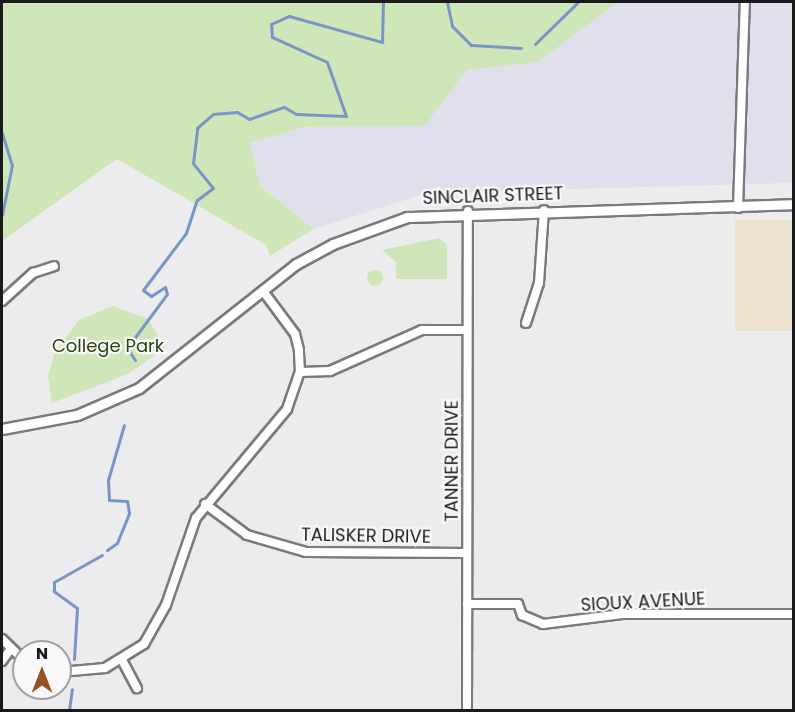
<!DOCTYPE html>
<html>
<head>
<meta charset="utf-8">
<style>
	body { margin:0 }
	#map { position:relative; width:795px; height:712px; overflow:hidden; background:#ececef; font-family:Poppins,sans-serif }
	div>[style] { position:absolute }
	.commercial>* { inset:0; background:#ece1cd; transform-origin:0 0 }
	.built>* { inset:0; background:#dfe0eb }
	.green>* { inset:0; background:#cfe7b8 }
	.round { border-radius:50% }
	.stream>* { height:3px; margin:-1.5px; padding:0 1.5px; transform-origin:1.5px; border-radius:1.5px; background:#7995c6 }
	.roads { filter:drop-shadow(2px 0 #797a7c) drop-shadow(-2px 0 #797a7c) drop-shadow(0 2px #797a7c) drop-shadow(0 -2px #797a7c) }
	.minor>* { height:8px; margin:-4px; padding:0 4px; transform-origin:4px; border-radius:4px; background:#fff }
	.tertiary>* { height:9px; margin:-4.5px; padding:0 4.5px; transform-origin:4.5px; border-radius:4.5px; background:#fff }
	span { translate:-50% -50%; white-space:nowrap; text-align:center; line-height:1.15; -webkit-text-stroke:4.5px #f9f9fc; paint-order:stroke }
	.street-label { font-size:18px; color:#1a1a1c }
	.park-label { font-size:18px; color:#2b4408 }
	.frame { position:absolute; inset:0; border:3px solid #1a1a1c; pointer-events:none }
	.north { position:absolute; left:12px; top:640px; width:60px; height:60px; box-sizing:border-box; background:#f9f9fc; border:2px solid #a0a0a2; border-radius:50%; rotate:0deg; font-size:16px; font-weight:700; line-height:24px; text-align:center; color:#1a1a1c }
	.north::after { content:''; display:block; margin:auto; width:21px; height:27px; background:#955320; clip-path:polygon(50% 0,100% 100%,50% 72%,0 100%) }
</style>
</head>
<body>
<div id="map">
	<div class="commercial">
		<i style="left:793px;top:220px;width:111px;height:58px;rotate:90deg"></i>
	</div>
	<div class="built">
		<i style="clip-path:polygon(618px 2px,793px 2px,793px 183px,427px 193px,314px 229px,260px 186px,250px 143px,304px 127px,425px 126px,467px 70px,538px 62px)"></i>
	</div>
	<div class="green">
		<i style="clip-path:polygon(2px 2px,618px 2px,538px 62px,467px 70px,425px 126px,304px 127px,250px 143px,260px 186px,314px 229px,270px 256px,266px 245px,117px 159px,2px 241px)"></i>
		<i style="clip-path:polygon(439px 238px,447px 245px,447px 279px,396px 279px,396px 262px,382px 250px)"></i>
		<i class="round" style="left:367px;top:270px;width:16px;height:16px"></i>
		<i style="clip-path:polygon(113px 306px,148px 319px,165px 348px,128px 374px,52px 403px,48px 376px,55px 352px,79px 320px)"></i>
	</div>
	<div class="stream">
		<i style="left:447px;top:2px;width:25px;rotate:78deg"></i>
		<i style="left:452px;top:26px;width:27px;rotate:45deg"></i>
		<i style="left:471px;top:45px;width:50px;rotate:3.4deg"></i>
		<i style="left:535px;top:44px;width:60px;rotate:-44.3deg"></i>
		<i style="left:2px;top:133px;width:34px;rotate:73deg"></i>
		<i style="left:12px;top:165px;width:51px;rotate:101.3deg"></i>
		<i style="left:135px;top:360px;width:14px;rotate:-124deg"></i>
		<i style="left:127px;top:348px;width:67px;rotate:-53.5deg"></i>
		<i style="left:167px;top:294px;width:7px;rotate:-106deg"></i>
		<i style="left:165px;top:287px;width:17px;rotate:147deg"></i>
		<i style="left:151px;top:296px;width:10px;rotate:-143deg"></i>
		<i style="left:143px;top:290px;width:71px;rotate:-53deg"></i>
		<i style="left:186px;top:233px;width:35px;rotate:-72deg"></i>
		<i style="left:197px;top:200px;width:20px;rotate:-37deg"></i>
		<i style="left:213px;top:188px;width:32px;rotate:-129deg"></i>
		<i style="left:193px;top:163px;width:35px;rotate:-83deg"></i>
		<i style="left:197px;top:128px;width:21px;rotate:-41deg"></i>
		<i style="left:213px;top:114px;width:24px;rotate:-5deg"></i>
		<i style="left:237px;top:112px;width:14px;rotate:30deg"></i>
		<i style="left:249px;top:119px;width:37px;rotate:-19deg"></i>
		<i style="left:284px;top:107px;width:14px;rotate:30deg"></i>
		<i style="left:296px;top:114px;width:50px;rotate:2.3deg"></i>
		<i style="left:346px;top:116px;width:57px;rotate:-109.4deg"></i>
		<i style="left:327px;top:62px;width:60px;rotate:-155.6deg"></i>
		<i style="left:272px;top:37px;width:13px;rotate:-94deg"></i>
		<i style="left:271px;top:24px;width:20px;rotate:-24deg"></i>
		<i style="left:289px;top:16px;width:97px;rotate:15.6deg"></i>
		<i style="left:382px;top:42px;width:40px;rotate:-88.6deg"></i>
		<i style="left:107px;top:550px;width:12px;rotate:-35deg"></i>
		<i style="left:117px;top:543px;width:32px;rotate:-68deg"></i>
		<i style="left:129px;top:513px;width:12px;rotate:-99deg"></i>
		<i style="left:127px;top:501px;width:18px;rotate:-177deg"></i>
		<i style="left:109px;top:500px;width:20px;rotate:-93deg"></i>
		<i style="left:108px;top:480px;width:57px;rotate:-73.8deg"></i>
		<i style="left:74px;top:659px;width:51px;rotate:-86.6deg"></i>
		<i style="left:77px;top:608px;width:29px;rotate:-144deg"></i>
		<i style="left:54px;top:591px;width:9px;rotate:-90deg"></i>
		<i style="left:54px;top:582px;width:55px;rotate:-29.4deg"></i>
		<i style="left:69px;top:710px;width:21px;rotate:-82deg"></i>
	</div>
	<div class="roads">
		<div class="minor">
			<i style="left:738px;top:208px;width:206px;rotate:-88.1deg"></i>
			<i style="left:2px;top:301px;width:42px;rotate:-42.1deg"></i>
			<i style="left:33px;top:273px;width:22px;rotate:-18deg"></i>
			<i style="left:526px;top:323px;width:42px;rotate:-72deg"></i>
			<i style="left:539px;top:283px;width:73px;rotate:-86.1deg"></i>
			<i style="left:300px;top:372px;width:30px;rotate:-2deg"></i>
			<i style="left:330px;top:371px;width:101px;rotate:-24deg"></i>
			<i style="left:422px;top:330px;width:45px"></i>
			<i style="left:205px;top:504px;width:52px;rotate:36.4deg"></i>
			<i style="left:247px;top:535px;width:61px;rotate:16.1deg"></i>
			<i style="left:306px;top:552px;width:161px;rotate:0.4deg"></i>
			<i style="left:467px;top:604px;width:51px"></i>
			<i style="left:518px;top:604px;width:12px;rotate:70deg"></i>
			<i style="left:522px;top:615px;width:23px;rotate:23deg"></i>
			<i style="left:543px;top:624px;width:80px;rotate:-7.2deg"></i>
			<i style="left:622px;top:614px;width:172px"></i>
			<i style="left:2px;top:639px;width:30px;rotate:44deg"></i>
			<i style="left:122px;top:660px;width:32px;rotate:62deg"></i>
			<i style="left:2px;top:661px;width:14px;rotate:-54deg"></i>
			<i style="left:60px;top:672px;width:45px;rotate:-5.1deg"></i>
			<i style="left:105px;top:668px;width:46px;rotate:-31.6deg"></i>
			<i style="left:144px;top:644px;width:45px;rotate:-60.6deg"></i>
			<i style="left:166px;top:605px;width:92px;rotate:-71deg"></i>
			<i style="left:196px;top:518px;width:142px;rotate:-50.1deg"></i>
			<i style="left:287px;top:409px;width:39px;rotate:-71deg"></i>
			<i style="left:300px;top:372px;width:22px;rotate:-93deg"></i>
			<i style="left:299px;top:350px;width:16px;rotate:-104deg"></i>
			<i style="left:295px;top:334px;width:54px;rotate:-126.7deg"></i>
			<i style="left:467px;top:710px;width:499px;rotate:-89.9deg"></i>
		</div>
		<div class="tertiary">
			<i style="left:2px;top:429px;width:76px;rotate:-10.6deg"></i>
			<i style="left:77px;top:415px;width:68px;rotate:-23.5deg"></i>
			<i style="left:139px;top:388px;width:200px;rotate:-38.3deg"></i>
			<i style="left:296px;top:264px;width:42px;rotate:-28.4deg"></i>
			<i style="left:333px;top:244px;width:79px;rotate:-20deg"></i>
			<i style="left:407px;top:217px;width:387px;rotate:-1.9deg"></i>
		</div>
	</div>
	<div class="street-label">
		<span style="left:493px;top:196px;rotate:-2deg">SINCLAIR STREET</span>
		<span style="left:452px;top:461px;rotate:-90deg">TANNER DRIVE</span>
		<span style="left:366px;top:536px;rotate:1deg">TALISKER DRIVE</span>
		<span style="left:643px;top:602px;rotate:-3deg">SIOUX AVENUE</span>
	</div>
	<div class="park-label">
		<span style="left:108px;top:346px">College Park</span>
	</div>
	<div class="frame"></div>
	<div class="north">N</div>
</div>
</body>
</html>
